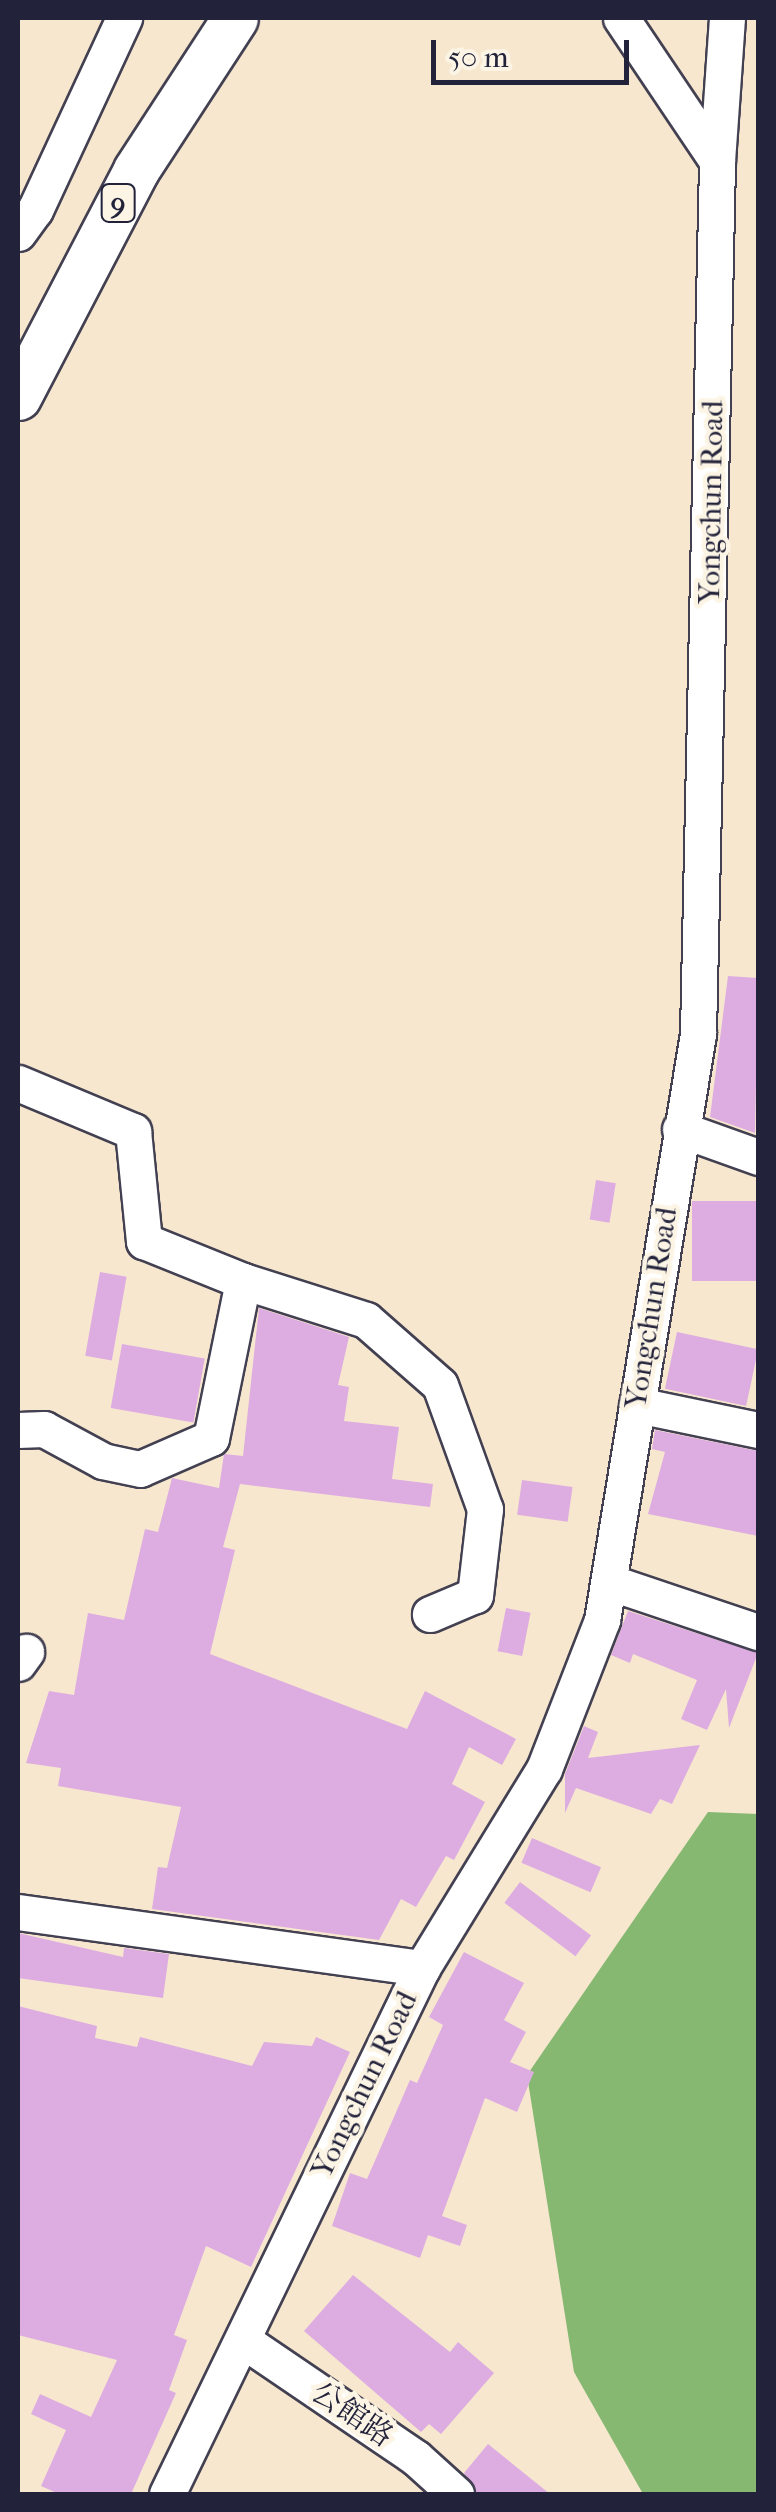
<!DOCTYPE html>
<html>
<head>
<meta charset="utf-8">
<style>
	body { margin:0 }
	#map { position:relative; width:776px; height:2512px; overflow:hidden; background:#f7e7cf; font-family:"IM FELL French Canon","Noto Serif TC",serif }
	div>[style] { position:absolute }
	.forest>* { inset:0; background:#86b872 }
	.building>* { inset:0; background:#ddade1; transform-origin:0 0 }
	.roads { filter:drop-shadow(2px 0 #424051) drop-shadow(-2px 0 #424051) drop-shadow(0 2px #424051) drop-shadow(0 -2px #424051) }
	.minor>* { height:35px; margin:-17.5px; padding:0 17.5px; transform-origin:17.5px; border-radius:17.5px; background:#fff }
	.major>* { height:45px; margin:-22.5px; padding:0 22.5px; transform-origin:22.5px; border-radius:22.5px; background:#fff }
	span { translate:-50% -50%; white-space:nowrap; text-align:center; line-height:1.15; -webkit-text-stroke:9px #fcf5e5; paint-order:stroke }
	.shield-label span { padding:2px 8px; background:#fcf5e5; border:2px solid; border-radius:8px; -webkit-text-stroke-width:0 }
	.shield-label { font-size:28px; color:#22223b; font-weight:700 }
	.street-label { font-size:30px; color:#22223b }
	.frame { position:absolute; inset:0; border:20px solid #22223b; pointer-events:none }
	.scale { position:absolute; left:431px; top:40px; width:198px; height:45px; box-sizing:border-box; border:5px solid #22223b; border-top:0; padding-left:12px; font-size:30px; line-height:35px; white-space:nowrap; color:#22223b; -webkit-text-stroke:8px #fcf5e5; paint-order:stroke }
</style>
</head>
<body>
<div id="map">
	<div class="forest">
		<i style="clip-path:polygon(708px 1812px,758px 1814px,758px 2494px,643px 2494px,574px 2372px,527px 2075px)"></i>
	</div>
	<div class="building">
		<i style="clip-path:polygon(728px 976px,758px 978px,755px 1133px,710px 1117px)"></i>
		<i style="left:596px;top:1180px;width:20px;height:40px;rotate:9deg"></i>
		<i style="left:758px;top:1201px;width:80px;height:66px;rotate:90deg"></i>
		<i style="left:100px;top:1272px;width:27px;height:85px;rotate:10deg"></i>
		<i style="clip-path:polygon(259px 1308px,349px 1337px,338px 1385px,349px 1387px,344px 1421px,399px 1427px,392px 1479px,433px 1484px,430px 1507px,240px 1484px,223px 1547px,235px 1550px,210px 1654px,407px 1729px,425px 1691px,516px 1739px,502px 1765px,469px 1747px,452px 1784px,485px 1802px,454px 1860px,446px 1856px,416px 1907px,401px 1899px,379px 1940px,152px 1909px,158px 1867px,167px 1868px,181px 1807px,58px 1786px,61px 1768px,26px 1763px,49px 1691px,74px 1695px,88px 1613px,124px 1620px,145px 1529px,158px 1532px,172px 1478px,219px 1488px,224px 1454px,243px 1456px)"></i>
		<i style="left:677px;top:1332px;width:83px;height:58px;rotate:12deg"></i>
		<i style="left:122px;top:1344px;width:84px;height:65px;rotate:10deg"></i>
		<i style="clip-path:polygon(655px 1430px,758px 1451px,758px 1536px,648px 1514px,665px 1452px,652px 1449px)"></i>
		<i style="left:522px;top:1480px;width:51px;height:35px;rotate:8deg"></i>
		<i style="left:506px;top:1608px;width:25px;height:44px;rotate:11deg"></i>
		<i style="clip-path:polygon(628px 1611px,758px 1653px,729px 1728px,726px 1689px,707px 1730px,681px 1719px,697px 1680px,633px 1654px,630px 1663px,611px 1655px)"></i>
		<i style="clip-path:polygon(584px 1726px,598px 1732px,588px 1758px,700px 1745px,672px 1804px,660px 1799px,651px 1814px,576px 1788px,565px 1813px,565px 1774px)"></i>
		<i style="left:532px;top:1838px;width:75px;height:27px;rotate:23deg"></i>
		<i style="left:520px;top:1882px;width:89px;height:26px;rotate:37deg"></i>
		<i style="clip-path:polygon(18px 1933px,123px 1957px,124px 1948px,169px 1954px,163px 1998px,18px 1978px)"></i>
		<i style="clip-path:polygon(464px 1952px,524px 1983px,504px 2020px,526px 2032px,510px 2062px,534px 2072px,517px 2112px,485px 2098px,442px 2216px,467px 2225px,460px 2246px,428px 2235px,420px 2258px,332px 2226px,350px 2173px,367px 2179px,410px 2080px,417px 2083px,443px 2025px,429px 2017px)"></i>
		<i style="clip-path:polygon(18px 2006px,97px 2026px,95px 2038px,137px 2047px,140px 2037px,252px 2066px,264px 2042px,312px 2046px,316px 2037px,350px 2052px,251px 2267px,206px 2246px,174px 2335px,187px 2340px,169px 2390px,176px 2393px,131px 2494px,59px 2494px,41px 2486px,66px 2430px,31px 2414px,40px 2394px,91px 2417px,117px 2360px,18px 2335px)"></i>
		<i style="clip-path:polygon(353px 2275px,450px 2352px,458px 2342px,494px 2373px,441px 2434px,429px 2424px,421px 2432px,304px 2331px)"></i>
		<i style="clip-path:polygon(488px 2444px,550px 2494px,477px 2494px,464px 2473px)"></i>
	</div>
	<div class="roads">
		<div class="minor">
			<i style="left:621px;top:18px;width:172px;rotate:56.1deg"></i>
			<i style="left:18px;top:233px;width:29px;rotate:-54deg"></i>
			<i style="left:35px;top:210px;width:212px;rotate:-65.1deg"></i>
			<i style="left:18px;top:1083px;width:125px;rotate:22.7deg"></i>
			<i style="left:133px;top:1131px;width:111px;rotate:84.3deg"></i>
			<i style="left:144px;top:1241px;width:107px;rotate:22deg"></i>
			<i style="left:243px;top:1281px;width:160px;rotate:101.5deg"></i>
			<i style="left:211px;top:1438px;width:77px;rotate:156.4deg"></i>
			<i style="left:140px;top:1469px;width:38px;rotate:-168deg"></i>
			<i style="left:103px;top:1461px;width:67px;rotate:-151.5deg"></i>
			<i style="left:44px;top:1429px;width:26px;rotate:178deg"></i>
			<i style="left:680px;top:1129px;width:83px;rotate:19.7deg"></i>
			<i style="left:243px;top:1281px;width:129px;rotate:17.6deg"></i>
			<i style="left:366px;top:1320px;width:98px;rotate:41.3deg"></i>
			<i style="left:440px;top:1385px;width:132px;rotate:70.1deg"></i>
			<i style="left:485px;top:1509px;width:87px;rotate:96.6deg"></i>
			<i style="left:475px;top:1595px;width:49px;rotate:157.1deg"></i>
			<i style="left:637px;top:1405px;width:124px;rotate:11.7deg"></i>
			<i style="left:609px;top:1582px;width:157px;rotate:18.6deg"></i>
			<i style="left:18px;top:1663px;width:14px;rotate:-54deg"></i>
			<i style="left:18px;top:1912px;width:408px;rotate:7.9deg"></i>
			<i style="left:244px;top:2341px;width:208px;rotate:34.2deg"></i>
			<i style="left:416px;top:2458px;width:54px;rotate:42deg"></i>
			<i style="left:167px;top:2494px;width:585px;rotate:-64.14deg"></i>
			<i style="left:422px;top:1968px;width:233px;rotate:-58.5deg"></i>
			<i style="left:544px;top:1769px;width:160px;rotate:-68.7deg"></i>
			<i style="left:602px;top:1620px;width:594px;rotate:-80.7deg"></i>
			<i style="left:698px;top:1034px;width:873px;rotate:-88.75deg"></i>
			<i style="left:717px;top:161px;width:143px;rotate:-86deg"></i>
		</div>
		<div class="major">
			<i style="left:18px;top:397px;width:256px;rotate:-62.5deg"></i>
			<i style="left:136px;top:170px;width:181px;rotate:-56.9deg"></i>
		</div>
	</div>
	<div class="shield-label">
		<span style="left:118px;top:203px">9</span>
	</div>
	<div class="street-label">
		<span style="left:712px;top:502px;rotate:-89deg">Yongchun Road</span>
		<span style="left:652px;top:1308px;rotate:-81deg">Yongchun Road</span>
		<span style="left:365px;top:2085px;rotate:-64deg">Yongchun Road</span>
		<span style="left:352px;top:2415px;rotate:34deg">公館路</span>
	</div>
	<div class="frame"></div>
	<div class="scale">50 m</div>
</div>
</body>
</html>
